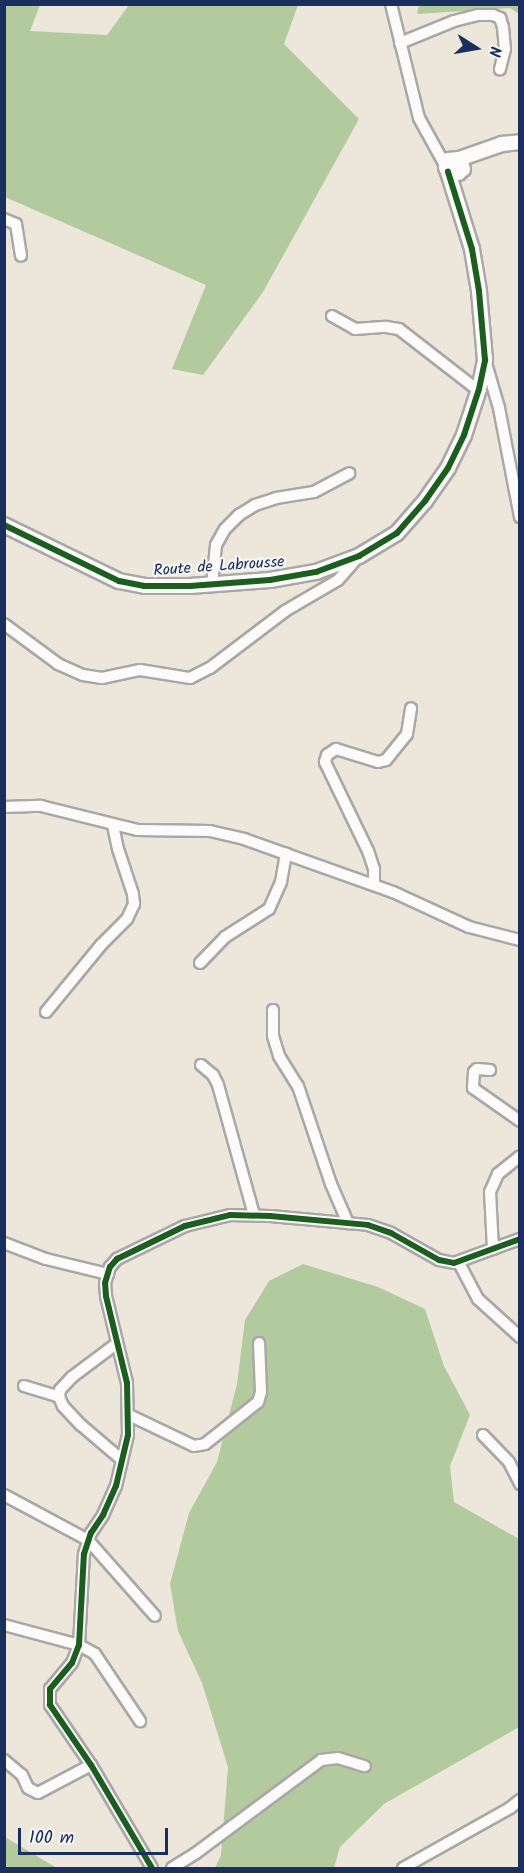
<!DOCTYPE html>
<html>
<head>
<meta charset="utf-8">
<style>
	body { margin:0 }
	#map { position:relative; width:524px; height:1873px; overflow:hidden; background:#ede6db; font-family:Kalam,sans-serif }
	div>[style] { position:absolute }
	.forest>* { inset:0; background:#b3ca9e }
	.roads { filter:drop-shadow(2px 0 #a9a7a7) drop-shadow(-2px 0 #a9a7a7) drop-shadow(0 2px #a9a7a7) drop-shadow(0 -2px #a9a7a7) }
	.minor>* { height:10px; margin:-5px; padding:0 5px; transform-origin:5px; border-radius:5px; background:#fcfbfa }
	.tertiary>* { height:14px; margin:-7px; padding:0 7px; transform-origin:7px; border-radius:7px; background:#fcfbfa }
	.cycleway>* { height:6px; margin:-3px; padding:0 3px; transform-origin:3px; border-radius:3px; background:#1b5e20 }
	span { translate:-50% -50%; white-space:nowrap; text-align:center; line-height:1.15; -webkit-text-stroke:4.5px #f6f6f2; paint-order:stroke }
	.street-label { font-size:16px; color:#1b2f5e }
	.frame { position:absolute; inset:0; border:6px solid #1b2f5e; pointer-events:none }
	.north { position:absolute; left:446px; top:18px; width:60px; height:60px; -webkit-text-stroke:4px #f6f6f2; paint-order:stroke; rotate:101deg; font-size:16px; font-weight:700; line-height:24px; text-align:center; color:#1b2f5e }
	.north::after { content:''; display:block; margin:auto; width:21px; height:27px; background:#1b2f5e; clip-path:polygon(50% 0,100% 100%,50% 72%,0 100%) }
	.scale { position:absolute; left:18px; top:1828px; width:150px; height:27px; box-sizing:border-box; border:3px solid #1b2f5e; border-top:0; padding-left:8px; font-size:18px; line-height:21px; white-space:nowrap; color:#1b2f5e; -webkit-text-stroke:4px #f6f6f2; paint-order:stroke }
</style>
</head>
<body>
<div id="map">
	<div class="forest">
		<i style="clip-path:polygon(5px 4px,40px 5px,30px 31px,107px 35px,129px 5px,298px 5px,284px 44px,359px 119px,263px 292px,203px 375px,172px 369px,206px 285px,5px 197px)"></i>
		<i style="clip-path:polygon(419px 5px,519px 5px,519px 14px,510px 8px,417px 14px)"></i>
		<i style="clip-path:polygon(303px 1264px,378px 1287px,425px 1309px,444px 1366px,470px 1415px,450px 1466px,454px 1502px,519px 1539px,519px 1727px,384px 1804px,340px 1847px,334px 1868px,215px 1868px,221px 1855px,228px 1767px,202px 1683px,178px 1631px,170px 1584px,189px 1513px,217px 1462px,237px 1384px,245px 1320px,269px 1281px)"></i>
		<i style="clip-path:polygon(5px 1837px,57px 1868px,5px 1868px)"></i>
	</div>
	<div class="roads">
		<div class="minor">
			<i style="left:391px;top:4px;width:117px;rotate:76.2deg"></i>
			<i style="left:419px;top:118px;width:56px;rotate:61.1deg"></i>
			<i style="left:400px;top:43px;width:58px;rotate:-22.2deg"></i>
			<i style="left:454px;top:21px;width:25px;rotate:-14deg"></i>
			<i style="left:478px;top:15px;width:15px"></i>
			<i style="left:493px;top:15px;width:8px;rotate:23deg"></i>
			<i style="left:500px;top:18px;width:9px;rotate:72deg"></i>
			<i style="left:503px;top:27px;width:22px;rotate:85deg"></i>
			<i style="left:505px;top:49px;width:21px;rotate:104deg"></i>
			<i style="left:4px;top:219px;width:13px;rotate:23deg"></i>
			<i style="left:16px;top:224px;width:32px;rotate:81deg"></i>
			<i style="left:332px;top:316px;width:26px;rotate:29deg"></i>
			<i style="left:355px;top:329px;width:31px;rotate:-4deg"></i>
			<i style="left:386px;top:327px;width:13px;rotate:9deg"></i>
			<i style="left:399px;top:329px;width:101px;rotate:37.8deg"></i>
			<i style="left:485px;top:360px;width:50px;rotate:73.7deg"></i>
			<i style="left:499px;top:408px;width:111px;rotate:79.1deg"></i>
			<i style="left:212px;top:585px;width:40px;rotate:-84.3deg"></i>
			<i style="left:216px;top:545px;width:18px;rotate:-61deg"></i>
			<i style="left:225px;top:529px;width:20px;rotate:-45deg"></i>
			<i style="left:239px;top:515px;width:19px;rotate:-32deg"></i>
			<i style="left:255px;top:505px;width:22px;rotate:-18deg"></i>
			<i style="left:276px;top:498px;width:38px;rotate:-9deg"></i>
			<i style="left:314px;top:492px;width:40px;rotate:-28deg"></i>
			<i style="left:4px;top:624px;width:67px;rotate:36.5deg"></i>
			<i style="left:58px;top:664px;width:27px;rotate:24deg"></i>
			<i style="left:83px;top:675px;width:19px;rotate:9deg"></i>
			<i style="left:102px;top:678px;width:39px;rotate:-12deg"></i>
			<i style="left:140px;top:670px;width:51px;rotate:9.1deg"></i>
			<i style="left:190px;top:678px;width:22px;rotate:-27deg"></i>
			<i style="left:210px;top:668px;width:94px;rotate:-37.2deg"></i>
			<i style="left:285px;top:611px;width:61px;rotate:-30.3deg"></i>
			<i style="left:338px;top:580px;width:32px;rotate:-49deg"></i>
			<i style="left:4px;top:807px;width:37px;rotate:-2deg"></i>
			<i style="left:41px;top:806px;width:99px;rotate:14deg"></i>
			<i style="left:137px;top:830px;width:73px;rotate:0.8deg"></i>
			<i style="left:210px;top:831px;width:35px;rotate:13deg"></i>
			<i style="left:244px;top:839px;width:158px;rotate:19.6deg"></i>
			<i style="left:393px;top:892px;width:84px;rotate:24.7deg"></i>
			<i style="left:469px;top:927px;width:53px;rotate:14.3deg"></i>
			<i style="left:374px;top:885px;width:16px;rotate:-90deg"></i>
			<i style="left:374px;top:869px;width:19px;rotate:-108deg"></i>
			<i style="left:368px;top:851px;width:99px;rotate:-115.8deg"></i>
			<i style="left:325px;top:762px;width:7px;rotate:-74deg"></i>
			<i style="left:327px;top:755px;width:11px;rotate:-34deg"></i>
			<i style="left:336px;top:749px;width:44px;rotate:17.2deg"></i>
			<i style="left:378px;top:762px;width:8px;rotate:-14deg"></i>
			<i style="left:386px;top:760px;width:33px;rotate:-51deg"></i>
			<i style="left:407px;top:734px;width:26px;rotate:-81deg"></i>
			<i style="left:200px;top:963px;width:36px;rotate:-46deg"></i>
			<i style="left:225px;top:937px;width:52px;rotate:-32.5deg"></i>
			<i style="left:269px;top:909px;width:30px;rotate:-66deg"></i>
			<i style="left:281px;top:882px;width:29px;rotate:-80deg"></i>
			<i style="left:273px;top:1010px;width:26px;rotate:90deg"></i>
			<i style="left:273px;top:1036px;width:21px;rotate:73deg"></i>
			<i style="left:279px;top:1056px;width:36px;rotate:58deg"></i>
			<i style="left:298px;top:1086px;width:103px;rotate:71.4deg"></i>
			<i style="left:331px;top:1184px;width:43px;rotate:66.4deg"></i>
			<i style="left:46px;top:1012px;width:87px;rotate:-50.6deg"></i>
			<i style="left:101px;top:945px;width:37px;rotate:-45deg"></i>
			<i style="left:127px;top:919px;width:17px;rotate:-65deg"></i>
			<i style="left:134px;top:904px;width:10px;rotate:-96deg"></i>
			<i style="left:133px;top:894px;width:47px;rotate:-108.4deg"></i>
			<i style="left:118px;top:849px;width:25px;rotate:-102deg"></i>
			<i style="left:201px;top:1065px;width:16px;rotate:40deg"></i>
			<i style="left:213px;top:1075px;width:11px;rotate:63deg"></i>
			<i style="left:218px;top:1085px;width:135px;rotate:74.5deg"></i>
			<i style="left:490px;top:1070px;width:13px;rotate:-176deg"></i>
			<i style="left:477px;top:1069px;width:4px;rotate:135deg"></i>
			<i style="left:474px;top:1072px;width:16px;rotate:94deg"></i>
			<i style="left:473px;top:1088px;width:57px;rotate:35.1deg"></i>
			<i style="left:4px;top:1243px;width:45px;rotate:20.9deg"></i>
			<i style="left:46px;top:1259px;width:64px;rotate:13.6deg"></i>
			<i style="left:493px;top:1249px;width:57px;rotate:-93deg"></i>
			<i style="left:490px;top:1192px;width:20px;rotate:-66deg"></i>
			<i style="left:498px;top:1174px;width:28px;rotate:-39deg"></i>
			<i style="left:459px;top:1263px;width:41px;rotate:62.2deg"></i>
			<i style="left:478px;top:1299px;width:57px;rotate:42.1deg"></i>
			<i style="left:116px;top:1344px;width:55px;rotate:143.1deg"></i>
			<i style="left:72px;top:1377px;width:18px;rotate:133deg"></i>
			<i style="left:60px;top:1390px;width:7px;rotate:98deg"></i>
			<i style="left:59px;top:1397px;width:10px;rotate:66deg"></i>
			<i style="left:63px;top:1406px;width:26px;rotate:47deg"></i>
			<i style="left:81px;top:1425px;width:54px;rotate:40.5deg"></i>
			<i style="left:24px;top:1386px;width:37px;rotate:17deg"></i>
			<i style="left:129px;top:1415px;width:72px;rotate:25.5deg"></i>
			<i style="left:194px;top:1446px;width:11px;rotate:-10deg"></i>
			<i style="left:205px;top:1444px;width:68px;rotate:-38.4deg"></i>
			<i style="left:258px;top:1402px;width:10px;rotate:-73deg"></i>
			<i style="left:261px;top:1392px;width:49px;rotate:-92.3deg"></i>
			<i style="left:483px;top:1435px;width:37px;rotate:46deg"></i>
			<i style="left:509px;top:1462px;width:25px;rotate:63deg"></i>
			<i style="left:4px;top:1495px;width:95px;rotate:28.2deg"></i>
			<i style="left:88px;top:1540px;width:101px;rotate:48.6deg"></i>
			<i style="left:4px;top:1625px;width:78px;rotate:14.9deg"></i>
			<i style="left:79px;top:1645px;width:18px;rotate:29deg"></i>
			<i style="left:95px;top:1654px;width:81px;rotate:56.1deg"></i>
			<i style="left:4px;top:1760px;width:23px;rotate:40deg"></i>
			<i style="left:22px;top:1775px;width:14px;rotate:65deg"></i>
			<i style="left:28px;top:1788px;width:11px;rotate:27deg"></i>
			<i style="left:38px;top:1793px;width:60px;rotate:-27.8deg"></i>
			<i style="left:152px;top:1868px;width:120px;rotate:-120.6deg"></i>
			<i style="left:91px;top:1765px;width:73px;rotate:-124.3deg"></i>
			<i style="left:50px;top:1705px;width:16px;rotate:-90deg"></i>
			<i style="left:50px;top:1689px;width:34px;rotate:-50deg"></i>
			<i style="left:72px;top:1663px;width:19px;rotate:-69deg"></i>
			<i style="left:79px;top:1645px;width:91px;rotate:-86.9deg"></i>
			<i style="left:84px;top:1554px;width:22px;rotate:-72deg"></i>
			<i style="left:91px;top:1533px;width:22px;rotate:-56deg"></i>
			<i style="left:103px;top:1515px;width:32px;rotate:-66deg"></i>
			<i style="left:116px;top:1486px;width:52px;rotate:-76.8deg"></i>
			<i style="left:128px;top:1435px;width:52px;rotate:-91.1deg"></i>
			<i style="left:127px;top:1383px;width:89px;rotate:-103.6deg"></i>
			<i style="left:106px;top:1296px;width:13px;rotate:-94deg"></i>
			<i style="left:105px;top:1283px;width:17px;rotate:-73deg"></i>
			<i style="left:110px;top:1267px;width:11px;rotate:-49deg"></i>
			<i style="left:117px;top:1259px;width:76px;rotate:-25.9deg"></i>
			<i style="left:185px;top:1226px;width:46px;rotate:-13.7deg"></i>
			<i style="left:230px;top:1215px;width:40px;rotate:1.4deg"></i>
			<i style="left:270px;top:1216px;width:98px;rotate:5.2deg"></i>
			<i style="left:368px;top:1225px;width:24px;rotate:19deg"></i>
			<i style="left:391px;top:1233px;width:55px;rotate:29.4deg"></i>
			<i style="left:439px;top:1260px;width:15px;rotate:11deg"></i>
			<i style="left:454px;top:1263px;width:70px;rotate:-20deg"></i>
			<i style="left:172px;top:1868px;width:28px;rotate:-32deg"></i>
			<i style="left:196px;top:1853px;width:156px;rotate:-36.6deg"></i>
			<i style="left:321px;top:1760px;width:17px;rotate:-7deg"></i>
			<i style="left:338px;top:1758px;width:28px;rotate:17deg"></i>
			<i style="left:403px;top:1868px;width:123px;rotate:-29.3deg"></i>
			<i style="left:510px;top:1808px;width:13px;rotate:-39deg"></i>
		</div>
		<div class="tertiary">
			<i style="left:459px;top:159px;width:46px;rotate:-19.2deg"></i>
			<i style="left:502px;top:144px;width:18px;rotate:-6deg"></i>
			<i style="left:459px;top:173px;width:11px;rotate:-175deg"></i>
			<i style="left:448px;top:172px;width:5px;rotate:-112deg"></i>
			<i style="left:446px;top:167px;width:7px;rotate:-74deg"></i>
			<i style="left:448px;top:160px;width:11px;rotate:-5deg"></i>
			<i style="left:459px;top:159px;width:11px;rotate:68deg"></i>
			<i style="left:4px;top:525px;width:128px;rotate:26deg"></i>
			<i style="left:119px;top:581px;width:26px;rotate:11deg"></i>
			<i style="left:145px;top:586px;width:45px"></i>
			<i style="left:190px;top:586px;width:80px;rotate:-4.3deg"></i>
			<i style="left:270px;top:580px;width:47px;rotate:-9.9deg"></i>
			<i style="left:316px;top:572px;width:46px;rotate:-20.4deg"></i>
			<i style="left:359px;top:556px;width:44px;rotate:-31.2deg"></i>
			<i style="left:397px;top:533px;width:43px;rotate:-48.8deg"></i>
			<i style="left:425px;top:501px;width:40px;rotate:-55.1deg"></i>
			<i style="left:448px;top:468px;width:37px;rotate:-64deg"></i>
			<i style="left:464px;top:435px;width:48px;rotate:-71.9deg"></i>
			<i style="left:479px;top:389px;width:30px;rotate:-78deg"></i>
			<i style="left:485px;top:360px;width:69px;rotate:-95deg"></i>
			<i style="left:479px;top:291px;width:43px;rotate:-99.5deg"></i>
			<i style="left:472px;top:249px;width:81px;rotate:-107.3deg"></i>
		</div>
	</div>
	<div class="cycleway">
		<i style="left:4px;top:525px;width:128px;rotate:26deg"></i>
		<i style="left:119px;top:581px;width:26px;rotate:11deg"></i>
		<i style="left:145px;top:586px;width:45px"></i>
		<i style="left:190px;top:586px;width:80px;rotate:-4.3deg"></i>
		<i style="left:270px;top:580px;width:47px;rotate:-9.9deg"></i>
		<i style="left:316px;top:572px;width:46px;rotate:-20.4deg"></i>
		<i style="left:359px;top:556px;width:44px;rotate:-31.2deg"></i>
		<i style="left:397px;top:533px;width:43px;rotate:-48.8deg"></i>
		<i style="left:425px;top:501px;width:40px;rotate:-55.1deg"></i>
		<i style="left:448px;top:468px;width:37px;rotate:-64deg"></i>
		<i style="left:464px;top:435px;width:48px;rotate:-71.9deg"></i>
		<i style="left:479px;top:389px;width:30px;rotate:-78deg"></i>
		<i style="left:485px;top:360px;width:69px;rotate:-95deg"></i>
		<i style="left:479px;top:291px;width:43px;rotate:-99.5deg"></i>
		<i style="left:472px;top:249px;width:81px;rotate:-107.3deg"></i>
		<i style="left:152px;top:1868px;width:120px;rotate:-120.6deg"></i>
		<i style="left:91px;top:1765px;width:73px;rotate:-124.3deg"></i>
		<i style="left:50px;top:1705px;width:16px;rotate:-90deg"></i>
		<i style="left:50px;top:1689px;width:34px;rotate:-50deg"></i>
		<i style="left:72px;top:1663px;width:19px;rotate:-69deg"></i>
		<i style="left:79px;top:1645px;width:91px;rotate:-86.9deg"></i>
		<i style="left:84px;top:1554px;width:22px;rotate:-72deg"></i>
		<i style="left:91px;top:1533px;width:22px;rotate:-56deg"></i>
		<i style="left:103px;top:1515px;width:32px;rotate:-66deg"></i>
		<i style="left:116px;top:1486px;width:52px;rotate:-76.8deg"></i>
		<i style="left:128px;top:1435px;width:52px;rotate:-91.1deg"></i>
		<i style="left:127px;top:1383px;width:89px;rotate:-103.6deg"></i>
		<i style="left:106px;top:1296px;width:13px;rotate:-94deg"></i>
		<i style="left:105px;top:1283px;width:17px;rotate:-73deg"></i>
		<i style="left:110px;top:1267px;width:11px;rotate:-49deg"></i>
		<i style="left:117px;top:1259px;width:76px;rotate:-25.9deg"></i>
		<i style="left:185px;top:1226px;width:46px;rotate:-13.7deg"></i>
		<i style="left:230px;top:1215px;width:40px;rotate:1.4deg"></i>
		<i style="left:270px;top:1216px;width:98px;rotate:5.2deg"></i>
		<i style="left:368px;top:1225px;width:24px;rotate:19deg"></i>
		<i style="left:391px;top:1233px;width:55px;rotate:29.4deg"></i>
		<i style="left:439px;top:1260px;width:15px;rotate:11deg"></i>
		<i style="left:454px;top:1263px;width:70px;rotate:-20deg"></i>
	</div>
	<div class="street-label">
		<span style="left:219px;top:567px;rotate:-4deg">Route de Labrousse</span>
	</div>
	<div class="frame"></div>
	<div class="north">N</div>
	<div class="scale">100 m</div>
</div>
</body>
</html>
